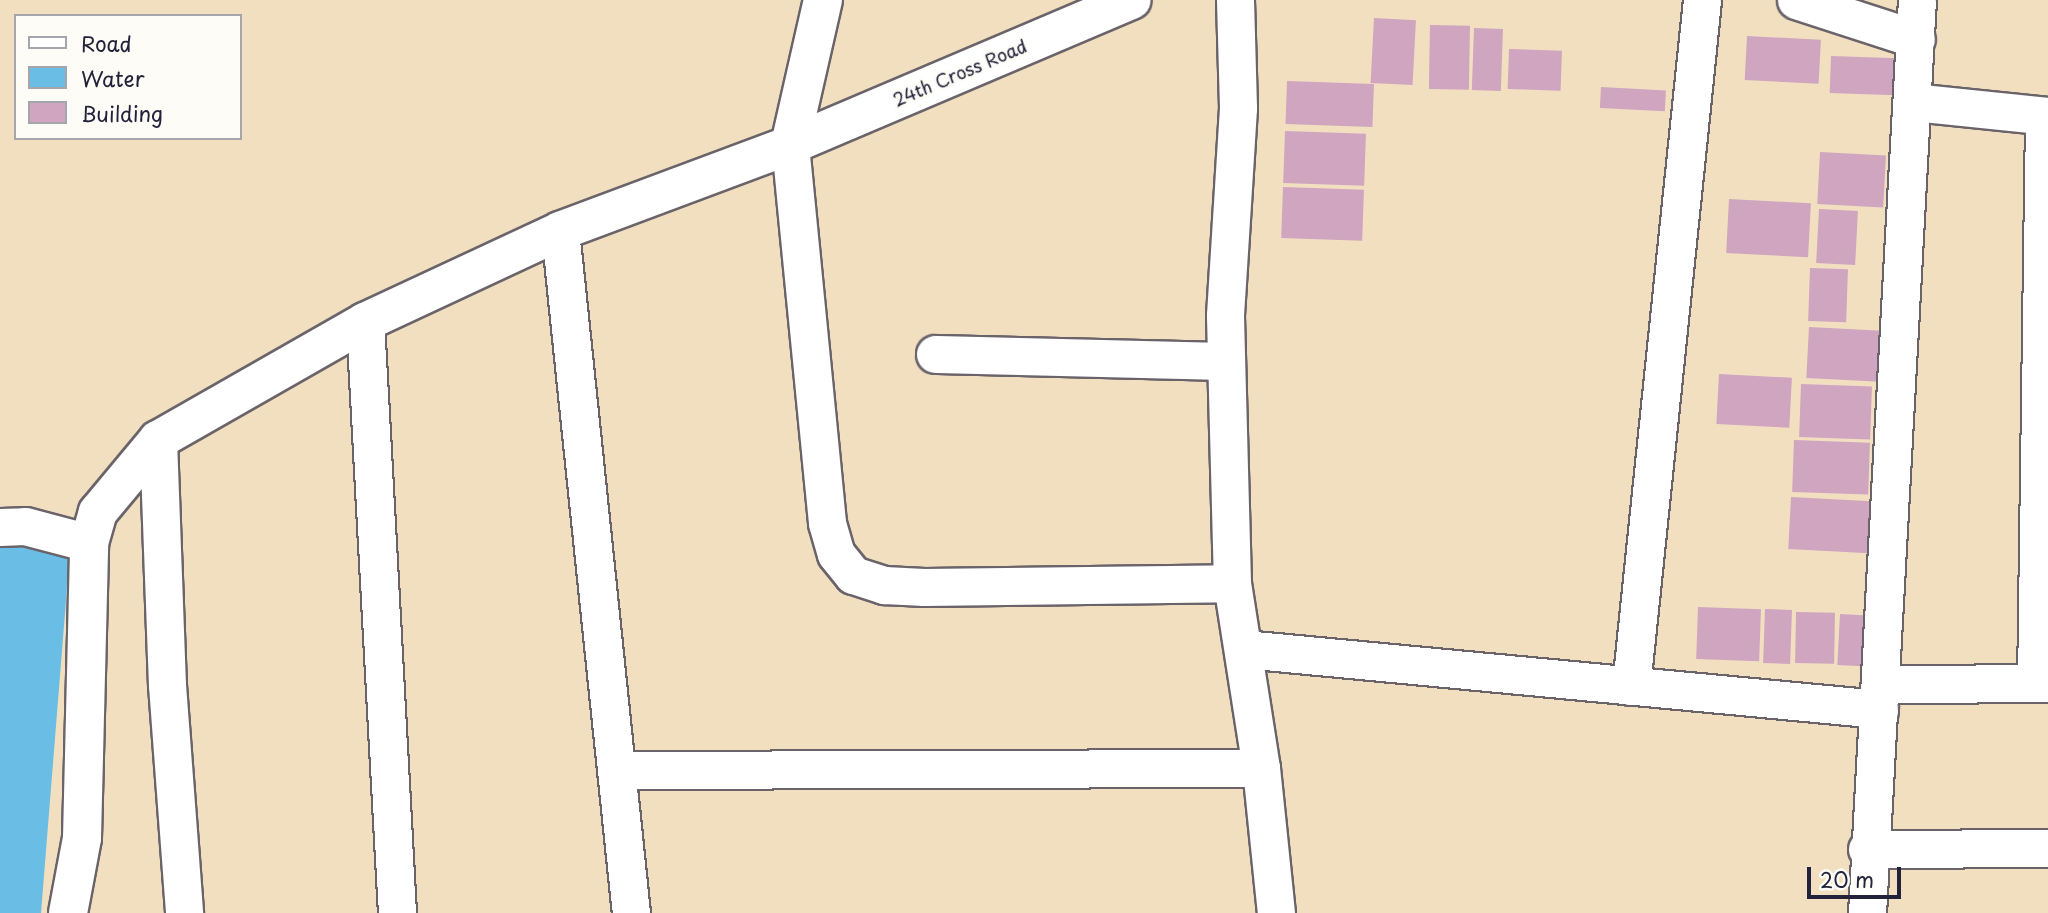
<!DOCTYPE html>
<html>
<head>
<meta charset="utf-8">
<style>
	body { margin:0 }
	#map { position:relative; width:2048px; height:913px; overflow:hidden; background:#f1dfc0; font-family:"Playpen Sans",sans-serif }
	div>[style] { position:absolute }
	.water>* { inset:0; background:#6abee6 }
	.building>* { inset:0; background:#cfa5c0; transform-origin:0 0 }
	.roads { filter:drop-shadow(2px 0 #6a646a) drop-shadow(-2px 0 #6a646a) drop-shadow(0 2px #6a646a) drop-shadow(0 -2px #6a646a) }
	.minor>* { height:37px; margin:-18.5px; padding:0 18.5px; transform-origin:18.5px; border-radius:18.5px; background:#fff }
	.tertiary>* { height:38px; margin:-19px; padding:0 19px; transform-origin:19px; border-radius:19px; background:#fff }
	span { translate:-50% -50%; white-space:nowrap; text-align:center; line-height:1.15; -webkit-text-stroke:6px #fdfcf7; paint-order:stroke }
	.street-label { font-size:18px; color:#22223b }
	.legend { position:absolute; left:14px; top:14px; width:228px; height:126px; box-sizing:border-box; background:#fdfcf7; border:2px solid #a5a5ac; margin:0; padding:9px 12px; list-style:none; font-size:21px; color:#22223b }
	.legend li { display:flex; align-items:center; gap:14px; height:35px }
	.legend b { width:35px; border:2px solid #a5a5ac }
	.scale { position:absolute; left:1807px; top:867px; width:94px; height:32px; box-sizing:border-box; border:4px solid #22223b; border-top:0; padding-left:9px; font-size:21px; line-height:24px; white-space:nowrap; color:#22223b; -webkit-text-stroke:5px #fdfcf7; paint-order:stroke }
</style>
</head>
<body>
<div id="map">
	<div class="water">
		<i style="clip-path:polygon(0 526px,72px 526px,41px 913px,0 913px)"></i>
	</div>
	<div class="building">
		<i style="left:1374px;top:18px;width:42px;height:65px;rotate:3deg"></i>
		<i style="left:1430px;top:25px;width:40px;height:64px;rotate:1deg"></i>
		<i style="left:1474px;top:28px;width:29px;height:62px;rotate:2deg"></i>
		<i style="left:1747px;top:36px;width:74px;height:44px;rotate:3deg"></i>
		<i style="left:1509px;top:49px;width:53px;height:40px;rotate:2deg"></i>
		<i style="left:1831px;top:56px;width:67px;height:37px;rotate:2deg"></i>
		<i style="left:1287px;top:81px;width:87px;height:43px;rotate:2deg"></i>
		<i style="left:1601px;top:87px;width:65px;height:21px;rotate:3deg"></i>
		<i style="left:1285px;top:131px;width:81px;height:52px;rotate:2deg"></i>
		<i style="left:1820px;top:152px;width:66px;height:52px;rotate:3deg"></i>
		<i style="left:1283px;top:187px;width:81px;height:51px;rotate:2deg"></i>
		<i style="left:1729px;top:199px;width:82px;height:54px;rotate:3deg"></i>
		<i style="left:1819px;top:209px;width:39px;height:54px;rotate:3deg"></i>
		<i style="left:1810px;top:268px;width:38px;height:53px;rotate:2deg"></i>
		<i style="left:1809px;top:327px;width:78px;height:51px;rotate:3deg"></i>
		<i style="left:1719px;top:374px;width:73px;height:50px;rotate:3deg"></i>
		<i style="left:1801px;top:384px;width:71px;height:53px;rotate:2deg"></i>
		<i style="left:1794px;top:440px;width:76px;height:52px;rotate:2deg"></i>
		<i style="left:1791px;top:497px;width:90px;height:52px;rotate:3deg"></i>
		<i style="left:1698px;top:607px;width:63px;height:52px;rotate:2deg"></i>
		<i style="left:1765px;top:609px;width:27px;height:54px;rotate:2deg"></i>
		<i style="left:1796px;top:612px;width:39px;height:51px;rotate:1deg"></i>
		<i style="left:1840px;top:614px;width:41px;height:51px;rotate:3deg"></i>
	</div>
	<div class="roads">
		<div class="minor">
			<i style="left:1235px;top:0;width:108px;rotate:88.4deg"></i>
			<i style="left:1238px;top:108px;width:208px;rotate:93.6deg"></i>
			<i style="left:1225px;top:316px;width:267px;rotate:88.5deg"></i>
			<i style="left:1232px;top:583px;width:187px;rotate:81.1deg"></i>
			<i style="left:1261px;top:768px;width:146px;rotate:84.1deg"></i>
			<i style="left:1796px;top:0;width:126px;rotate:18deg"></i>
			<i style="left:1913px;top:102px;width:136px;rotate:5.9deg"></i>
			<i style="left:790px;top:145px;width:380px;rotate:84.4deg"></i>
			<i style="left:827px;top:523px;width:32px;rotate:74deg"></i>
			<i style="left:836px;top:554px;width:27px;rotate:51deg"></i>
			<i style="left:853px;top:575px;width:33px;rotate:18deg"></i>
			<i style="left:884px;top:585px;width:40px;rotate:2.9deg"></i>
			<i style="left:924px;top:587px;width:308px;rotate:-0.7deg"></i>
			<i style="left:560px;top:231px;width:686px;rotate:84.06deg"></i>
			<i style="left:365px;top:322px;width:592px;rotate:86.9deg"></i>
			<i style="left:935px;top:354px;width:291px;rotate:1.4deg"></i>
			<i style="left:158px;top:440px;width:245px;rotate:87.9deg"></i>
			<i style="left:167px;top:685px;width:229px;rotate:85.7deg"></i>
			<i style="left:0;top:527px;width:25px;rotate:-2deg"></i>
			<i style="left:25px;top:526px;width:66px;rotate:14.9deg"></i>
			<i style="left:1244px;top:649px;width:638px;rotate:5.4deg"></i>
			<i style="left:2036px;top:683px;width:567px;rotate:-89.19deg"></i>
			<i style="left:1881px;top:684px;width:167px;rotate:-0.3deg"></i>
			<i style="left:1631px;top:686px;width:690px;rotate:-84.09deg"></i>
			<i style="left:616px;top:770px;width:645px;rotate:-0.18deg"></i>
			<i style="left:1867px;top:849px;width:181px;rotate:-0.3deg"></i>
			<i style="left:1867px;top:913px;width:914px;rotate:-86.87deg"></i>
		</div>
		<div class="tertiary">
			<i style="left:790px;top:145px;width:149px;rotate:-77.2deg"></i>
			<i style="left:68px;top:913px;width:76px;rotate:-79.4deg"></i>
			<i style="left:82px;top:838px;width:295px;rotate:-88.6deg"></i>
			<i style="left:89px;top:543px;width:32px;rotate:-74deg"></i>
			<i style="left:98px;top:512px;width:94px;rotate:-50.2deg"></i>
			<i style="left:158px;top:440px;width:238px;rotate:-29.7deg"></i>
			<i style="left:365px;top:322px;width:215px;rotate:-25deg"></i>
			<i style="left:560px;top:231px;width:246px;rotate:-20.5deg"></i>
			<i style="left:790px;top:145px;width:371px;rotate:-23deg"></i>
		</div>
	</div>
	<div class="street-label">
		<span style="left:960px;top:73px;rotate:-23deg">24th Cross Road</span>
	</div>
	<ul class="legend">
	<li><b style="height:9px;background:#fff"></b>Road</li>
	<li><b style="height:19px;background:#6abee6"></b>Water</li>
	<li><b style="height:19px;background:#cfa5c0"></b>Building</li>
	</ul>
	<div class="scale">20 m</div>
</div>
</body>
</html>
